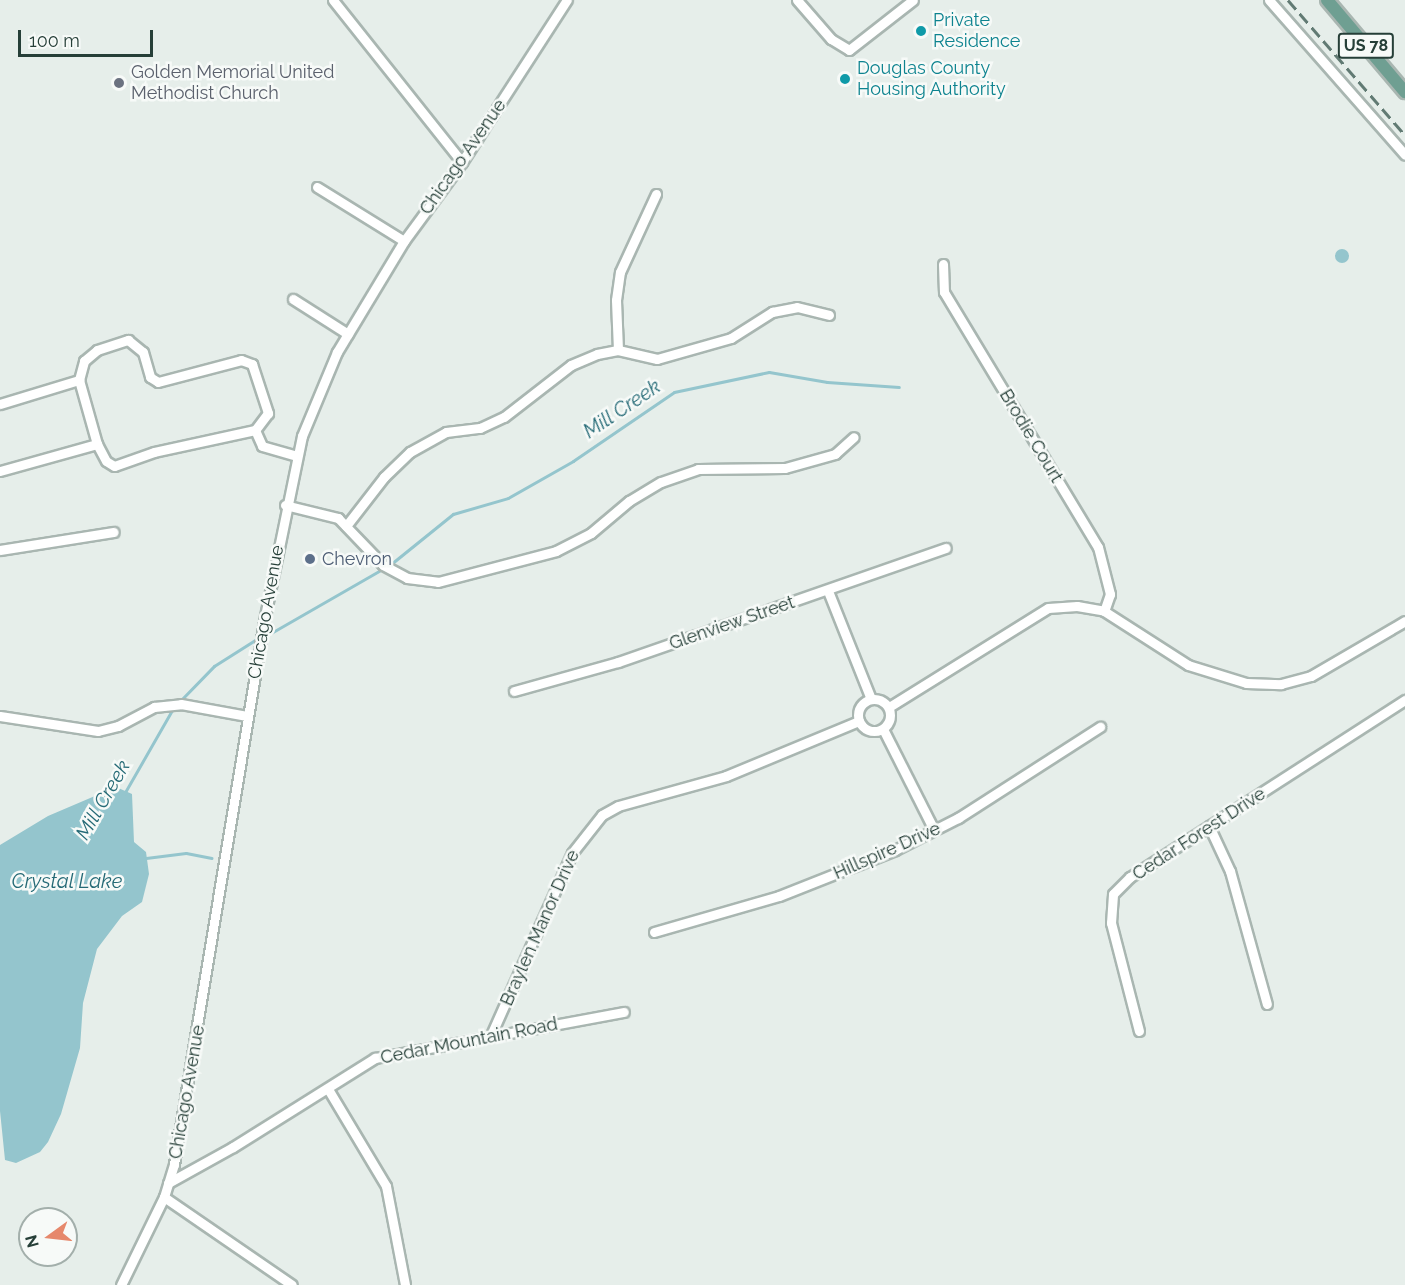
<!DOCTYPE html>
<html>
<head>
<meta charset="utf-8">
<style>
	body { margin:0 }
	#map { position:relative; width:1405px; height:1285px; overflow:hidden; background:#e6eeea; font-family:Raleway,sans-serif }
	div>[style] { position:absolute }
	.water>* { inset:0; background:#94c5cd }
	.round { border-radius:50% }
	.stream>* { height:3px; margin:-1.5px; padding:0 1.5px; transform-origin:1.5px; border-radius:1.5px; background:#94c5cd }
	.roads { filter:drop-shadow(2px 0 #a9b6b1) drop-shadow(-2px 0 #a9b6b1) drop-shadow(0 2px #a9b6b1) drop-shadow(0 -2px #a9b6b1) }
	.minor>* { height:9px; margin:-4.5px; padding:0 4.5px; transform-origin:4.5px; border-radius:4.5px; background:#fff }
	.minor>.ring { margin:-4.5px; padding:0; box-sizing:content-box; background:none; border:9px solid #fff; border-radius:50% }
	.major>* { height:12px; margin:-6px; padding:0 6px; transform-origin:6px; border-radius:6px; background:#6f9f92 }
	.rail>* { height:3px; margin-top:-1.5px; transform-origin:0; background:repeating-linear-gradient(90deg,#617a73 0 12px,transparent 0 18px) }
	.dots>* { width:16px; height:16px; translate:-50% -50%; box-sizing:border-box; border:3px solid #f7faf8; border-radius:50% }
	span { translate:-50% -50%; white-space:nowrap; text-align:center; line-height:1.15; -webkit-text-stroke:5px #f7faf8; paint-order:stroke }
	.shield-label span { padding:2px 4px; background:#f7faf8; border:2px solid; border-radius:4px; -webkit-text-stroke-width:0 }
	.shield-label { font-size:16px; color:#263f38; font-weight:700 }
	.culture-label { font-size:18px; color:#0d838f }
	.left { translate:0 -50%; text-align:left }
	.worship-label { font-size:18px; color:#5b616d }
	.street-label { font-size:18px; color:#263f38 }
	.service-label { font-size:18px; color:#4e5e75 }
	.water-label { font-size:20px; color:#256a76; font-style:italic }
	.north { position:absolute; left:18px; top:1207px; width:60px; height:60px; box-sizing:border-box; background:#f7faf8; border:2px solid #a3afab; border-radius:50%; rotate:255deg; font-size:16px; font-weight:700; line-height:24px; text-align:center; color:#263f38 }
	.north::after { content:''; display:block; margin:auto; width:21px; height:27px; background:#e6886c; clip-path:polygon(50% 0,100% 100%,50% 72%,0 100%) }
	.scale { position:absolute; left:18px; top:30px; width:135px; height:27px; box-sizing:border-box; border:3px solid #263f38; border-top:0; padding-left:8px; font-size:18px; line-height:21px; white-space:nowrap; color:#263f38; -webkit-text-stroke:4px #f7faf8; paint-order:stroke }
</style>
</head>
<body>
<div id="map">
	<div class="water">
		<i class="round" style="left:1335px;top:249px;width:14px;height:14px"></i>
		<i style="clip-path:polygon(116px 787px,132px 794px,134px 842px,146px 852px,149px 874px,142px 902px,122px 916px,97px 949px,83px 1003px,80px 1048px,61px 1114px,48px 1142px,40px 1152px,16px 1163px,5px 1160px,0 1111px,0 845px,48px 816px)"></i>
	</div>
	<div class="stream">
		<i style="left:391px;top:564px;width:80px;rotate:-38.9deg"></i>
		<i style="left:453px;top:514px;width:57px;rotate:-16.2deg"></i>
		<i style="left:508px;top:498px;width:75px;rotate:-29.6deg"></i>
		<i style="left:573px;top:461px;width:122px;rotate:-34.3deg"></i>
		<i style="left:674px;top:392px;width:97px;rotate:-11.9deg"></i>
		<i style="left:769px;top:372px;width:59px;rotate:9.8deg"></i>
		<i style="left:827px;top:382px;width:72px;rotate:4deg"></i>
		<i style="left:271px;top:633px;width:125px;rotate:-29.9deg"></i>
		<i style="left:180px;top:701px;width:49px;rotate:-45.8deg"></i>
		<i style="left:214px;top:666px;width:49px;rotate:-32.4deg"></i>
		<i style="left:124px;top:794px;width:95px;rotate:-60.2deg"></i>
		<i style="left:146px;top:858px;width:40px;rotate:-7.1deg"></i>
		<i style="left:186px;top:853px;width:26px;rotate:11deg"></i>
	</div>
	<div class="roads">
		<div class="minor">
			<i style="left:333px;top:0;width:207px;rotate:51.5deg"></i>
			<i style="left:797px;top:0;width:52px;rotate:48.9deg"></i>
			<i style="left:831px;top:39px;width:21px;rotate:31deg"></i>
			<i style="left:849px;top:50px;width:81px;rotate:-38deg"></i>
			<i style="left:1269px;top:0;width:206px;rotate:48.7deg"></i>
			<i style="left:317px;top:187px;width:102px;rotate:31.8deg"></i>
			<i style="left:943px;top:264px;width:28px;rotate:88deg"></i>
			<i style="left:944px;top:292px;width:298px;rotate:58.9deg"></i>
			<i style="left:1098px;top:547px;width:49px;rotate:75.7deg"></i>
			<i style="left:1110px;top:594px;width:18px;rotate:109deg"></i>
			<i style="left:293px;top:299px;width:65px;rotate:32.5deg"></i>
			<i style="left:618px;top:350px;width:50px;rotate:-92.3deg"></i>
			<i style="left:616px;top:300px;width:28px;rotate:-82deg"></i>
			<i style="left:620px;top:272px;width:86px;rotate:-65.2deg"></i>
			<i style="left:0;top:404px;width:83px;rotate:-16.9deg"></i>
			<i style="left:255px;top:430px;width:103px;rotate:167.7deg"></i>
			<i style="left:154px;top:452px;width:42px;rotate:160.7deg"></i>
			<i style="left:114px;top:466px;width:9px;rotate:-148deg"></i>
			<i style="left:106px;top:461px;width:19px;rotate:-118deg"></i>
			<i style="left:97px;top:444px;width:66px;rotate:-105.7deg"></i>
			<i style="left:79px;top:380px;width:20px;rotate:-75deg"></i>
			<i style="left:84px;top:361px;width:17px;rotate:-40deg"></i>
			<i style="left:97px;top:350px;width:33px;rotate:-18deg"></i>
			<i style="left:128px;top:340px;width:19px;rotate:39deg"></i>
			<i style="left:143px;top:352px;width:26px;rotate:74deg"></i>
			<i style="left:150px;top:377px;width:9px;rotate:32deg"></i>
			<i style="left:158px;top:382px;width:86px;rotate:-14.8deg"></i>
			<i style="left:241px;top:360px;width:12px;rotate:20deg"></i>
			<i style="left:252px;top:364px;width:52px;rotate:71.9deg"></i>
			<i style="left:268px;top:413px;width:21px;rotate:127deg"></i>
			<i style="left:255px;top:430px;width:17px;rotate:66deg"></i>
			<i style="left:262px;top:446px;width:36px;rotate:16deg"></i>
			<i style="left:0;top:471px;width:101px;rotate:-15.6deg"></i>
			<i style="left:285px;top:505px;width:55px;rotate:13.8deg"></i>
			<i style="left:338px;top:518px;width:65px;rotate:46.2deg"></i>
			<i style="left:383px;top:565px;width:27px;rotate:28deg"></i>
			<i style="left:407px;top:578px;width:31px;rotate:7deg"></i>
			<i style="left:438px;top:582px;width:122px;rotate:-14.7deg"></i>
			<i style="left:556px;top:551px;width:39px;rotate:-27deg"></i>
			<i style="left:591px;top:533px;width:50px;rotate:-40.1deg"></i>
			<i style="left:629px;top:501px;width:37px;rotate:-31deg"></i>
			<i style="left:661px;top:482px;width:39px;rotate:-19deg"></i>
			<i style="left:698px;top:469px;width:87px;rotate:-0.7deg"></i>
			<i style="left:785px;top:468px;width:52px;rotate:-15.6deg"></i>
			<i style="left:835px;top:454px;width:25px;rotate:-42deg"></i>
			<i style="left:346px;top:526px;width:62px;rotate:-52.2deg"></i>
			<i style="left:384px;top:477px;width:36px;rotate:-44deg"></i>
			<i style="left:410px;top:452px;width:41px;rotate:-29.1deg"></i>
			<i style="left:446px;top:432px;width:34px;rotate:-7deg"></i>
			<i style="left:480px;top:428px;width:26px;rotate:-25deg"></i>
			<i style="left:504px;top:417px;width:85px;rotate:-37.8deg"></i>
			<i style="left:571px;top:365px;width:28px;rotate:-23deg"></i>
			<i style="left:597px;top:354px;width:21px;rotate:-11deg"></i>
			<i style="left:618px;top:350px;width:40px;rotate:13deg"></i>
			<i style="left:657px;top:359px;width:77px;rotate:-15.8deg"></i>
			<i style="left:731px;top:338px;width:49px;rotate:-32.4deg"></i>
			<i style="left:772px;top:312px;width:25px;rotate:-11deg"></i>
			<i style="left:797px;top:307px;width:33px;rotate:14deg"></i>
			<i style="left:0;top:550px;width:115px;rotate:-9deg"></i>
			<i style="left:828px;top:591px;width:116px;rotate:68.3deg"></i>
			<i style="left:514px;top:691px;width:108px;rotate:-15.6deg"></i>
			<i style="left:618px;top:662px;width:347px;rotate:-19.2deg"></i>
			<i class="ring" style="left:858px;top:699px;width:23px;height:23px"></i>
			<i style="left:889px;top:707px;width:187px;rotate:-31.9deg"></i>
			<i style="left:1048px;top:608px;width:29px;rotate:-4deg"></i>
			<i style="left:1077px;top:606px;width:27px;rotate:10deg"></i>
			<i style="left:1104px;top:611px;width:100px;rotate:32.7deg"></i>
			<i style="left:1188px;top:665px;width:61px;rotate:17.2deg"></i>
			<i style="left:1246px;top:683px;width:35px;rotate:2deg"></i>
			<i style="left:1281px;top:684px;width:31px;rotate:-15deg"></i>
			<i style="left:1311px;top:676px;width:109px;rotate:-30.3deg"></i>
			<i style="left:0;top:716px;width:99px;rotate:8.7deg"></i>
			<i style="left:98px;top:731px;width:21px;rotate:-14deg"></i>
			<i style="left:118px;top:726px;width:41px;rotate:-27.8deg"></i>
			<i style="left:154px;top:707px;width:27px;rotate:-6deg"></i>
			<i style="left:181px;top:704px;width:67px;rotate:10.3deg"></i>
			<i style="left:883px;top:729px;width:113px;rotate:63.2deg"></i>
			<i style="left:1209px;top:826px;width:50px;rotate:65deg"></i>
			<i style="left:1230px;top:871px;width:138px;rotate:74.5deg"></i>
			<i style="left:654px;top:932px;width:130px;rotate:-16.1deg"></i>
			<i style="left:779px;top:896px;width:125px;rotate:-21.6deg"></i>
			<i style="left:895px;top:850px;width:71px;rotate:-26.9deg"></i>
			<i style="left:958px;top:818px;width:169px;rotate:-32.7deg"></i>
			<i style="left:1139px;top:1031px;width:112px;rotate:-104.5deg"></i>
			<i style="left:1111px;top:923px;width:29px;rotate:-86deg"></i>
			<i style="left:1113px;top:894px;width:24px;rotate:-45deg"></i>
			<i style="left:1130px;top:877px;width:327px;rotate:-32.8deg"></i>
			<i style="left:491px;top:1035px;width:199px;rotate:-66deg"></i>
			<i style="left:572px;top:853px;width:48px;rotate:-51.7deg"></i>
			<i style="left:602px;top:815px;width:18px;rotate:-29deg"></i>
			<i style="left:618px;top:806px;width:112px;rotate:-15.5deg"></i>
			<i style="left:726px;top:776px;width:144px;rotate:-22.5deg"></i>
			<i style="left:328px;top:1089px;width:113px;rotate:59.1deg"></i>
			<i style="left:386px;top:1186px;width:101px;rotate:79.1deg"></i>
			<i style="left:168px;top:1183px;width:74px;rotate:-29deg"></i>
			<i style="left:233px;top:1147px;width:168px;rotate:-32.1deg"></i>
			<i style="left:375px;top:1058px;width:253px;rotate:-10.5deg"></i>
			<i style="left:164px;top:1197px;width:155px;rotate:34.5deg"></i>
			<i style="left:121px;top:1285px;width:98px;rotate:-64deg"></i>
			<i style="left:164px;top:1197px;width:34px;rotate:-73deg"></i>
			<i style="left:174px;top:1164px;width:550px;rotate:-80.59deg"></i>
			<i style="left:264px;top:621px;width:189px;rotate:-78.4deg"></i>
			<i style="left:302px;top:436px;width:91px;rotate:-67.4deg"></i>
			<i style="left:337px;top:352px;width:130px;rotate:-58.9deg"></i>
			<i style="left:404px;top:241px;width:98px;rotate:-53.7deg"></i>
			<i style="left:462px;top:162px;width:193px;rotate:-57.1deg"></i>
		</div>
		<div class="major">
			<i style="left:1327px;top:0;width:121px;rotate:49.7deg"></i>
		</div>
	</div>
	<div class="rail">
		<i style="left:1288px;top:0;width:179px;rotate:49.1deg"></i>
	</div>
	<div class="dots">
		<i style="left:921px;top:31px;background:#0f9aa8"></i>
		<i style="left:845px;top:79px;background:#0f9aa8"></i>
		<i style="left:119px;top:83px;background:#6b7280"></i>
		<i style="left:310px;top:559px;background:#5c6f8a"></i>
	</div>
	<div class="shield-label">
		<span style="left:1366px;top:46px">US 78</span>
	</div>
	<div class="culture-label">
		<span class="left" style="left:933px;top:31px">Private<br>Residence</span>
		<span class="left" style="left:857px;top:79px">Douglas County<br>Housing Authority</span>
	</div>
	<div class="worship-label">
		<span class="left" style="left:131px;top:83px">Golden Memorial United<br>Methodist Church</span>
	</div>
	<div class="street-label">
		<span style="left:463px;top:157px;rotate:-55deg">Chicago Avenue</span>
		<span style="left:1031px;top:436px;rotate:59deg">Brodie Court</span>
		<span style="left:266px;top:612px;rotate:-80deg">Chicago Avenue</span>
		<span style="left:732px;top:623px;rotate:-19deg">Glenview Street</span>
		<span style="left:1199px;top:834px;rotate:-33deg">Cedar Forest Drive</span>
		<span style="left:887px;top:851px;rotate:-24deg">Hillspire Drive</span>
		<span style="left:540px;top:928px;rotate:-66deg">Braylen Manor Drive</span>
		<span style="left:469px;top:1041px;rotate:-11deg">Cedar Mountain Road</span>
		<span style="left:187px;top:1092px;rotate:-80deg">Chicago Avenue</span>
	</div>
	<div class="service-label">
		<span class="left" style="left:322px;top:559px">Chevron</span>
	</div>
	<div class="water-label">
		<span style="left:622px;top:409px;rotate:-34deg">Mill Creek</span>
		<span style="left:103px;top:800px;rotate:-60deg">Mill Creek</span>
		<span style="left:67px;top:881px">Crystal Lake</span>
	</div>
	<div class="north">N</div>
	<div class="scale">100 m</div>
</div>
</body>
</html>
